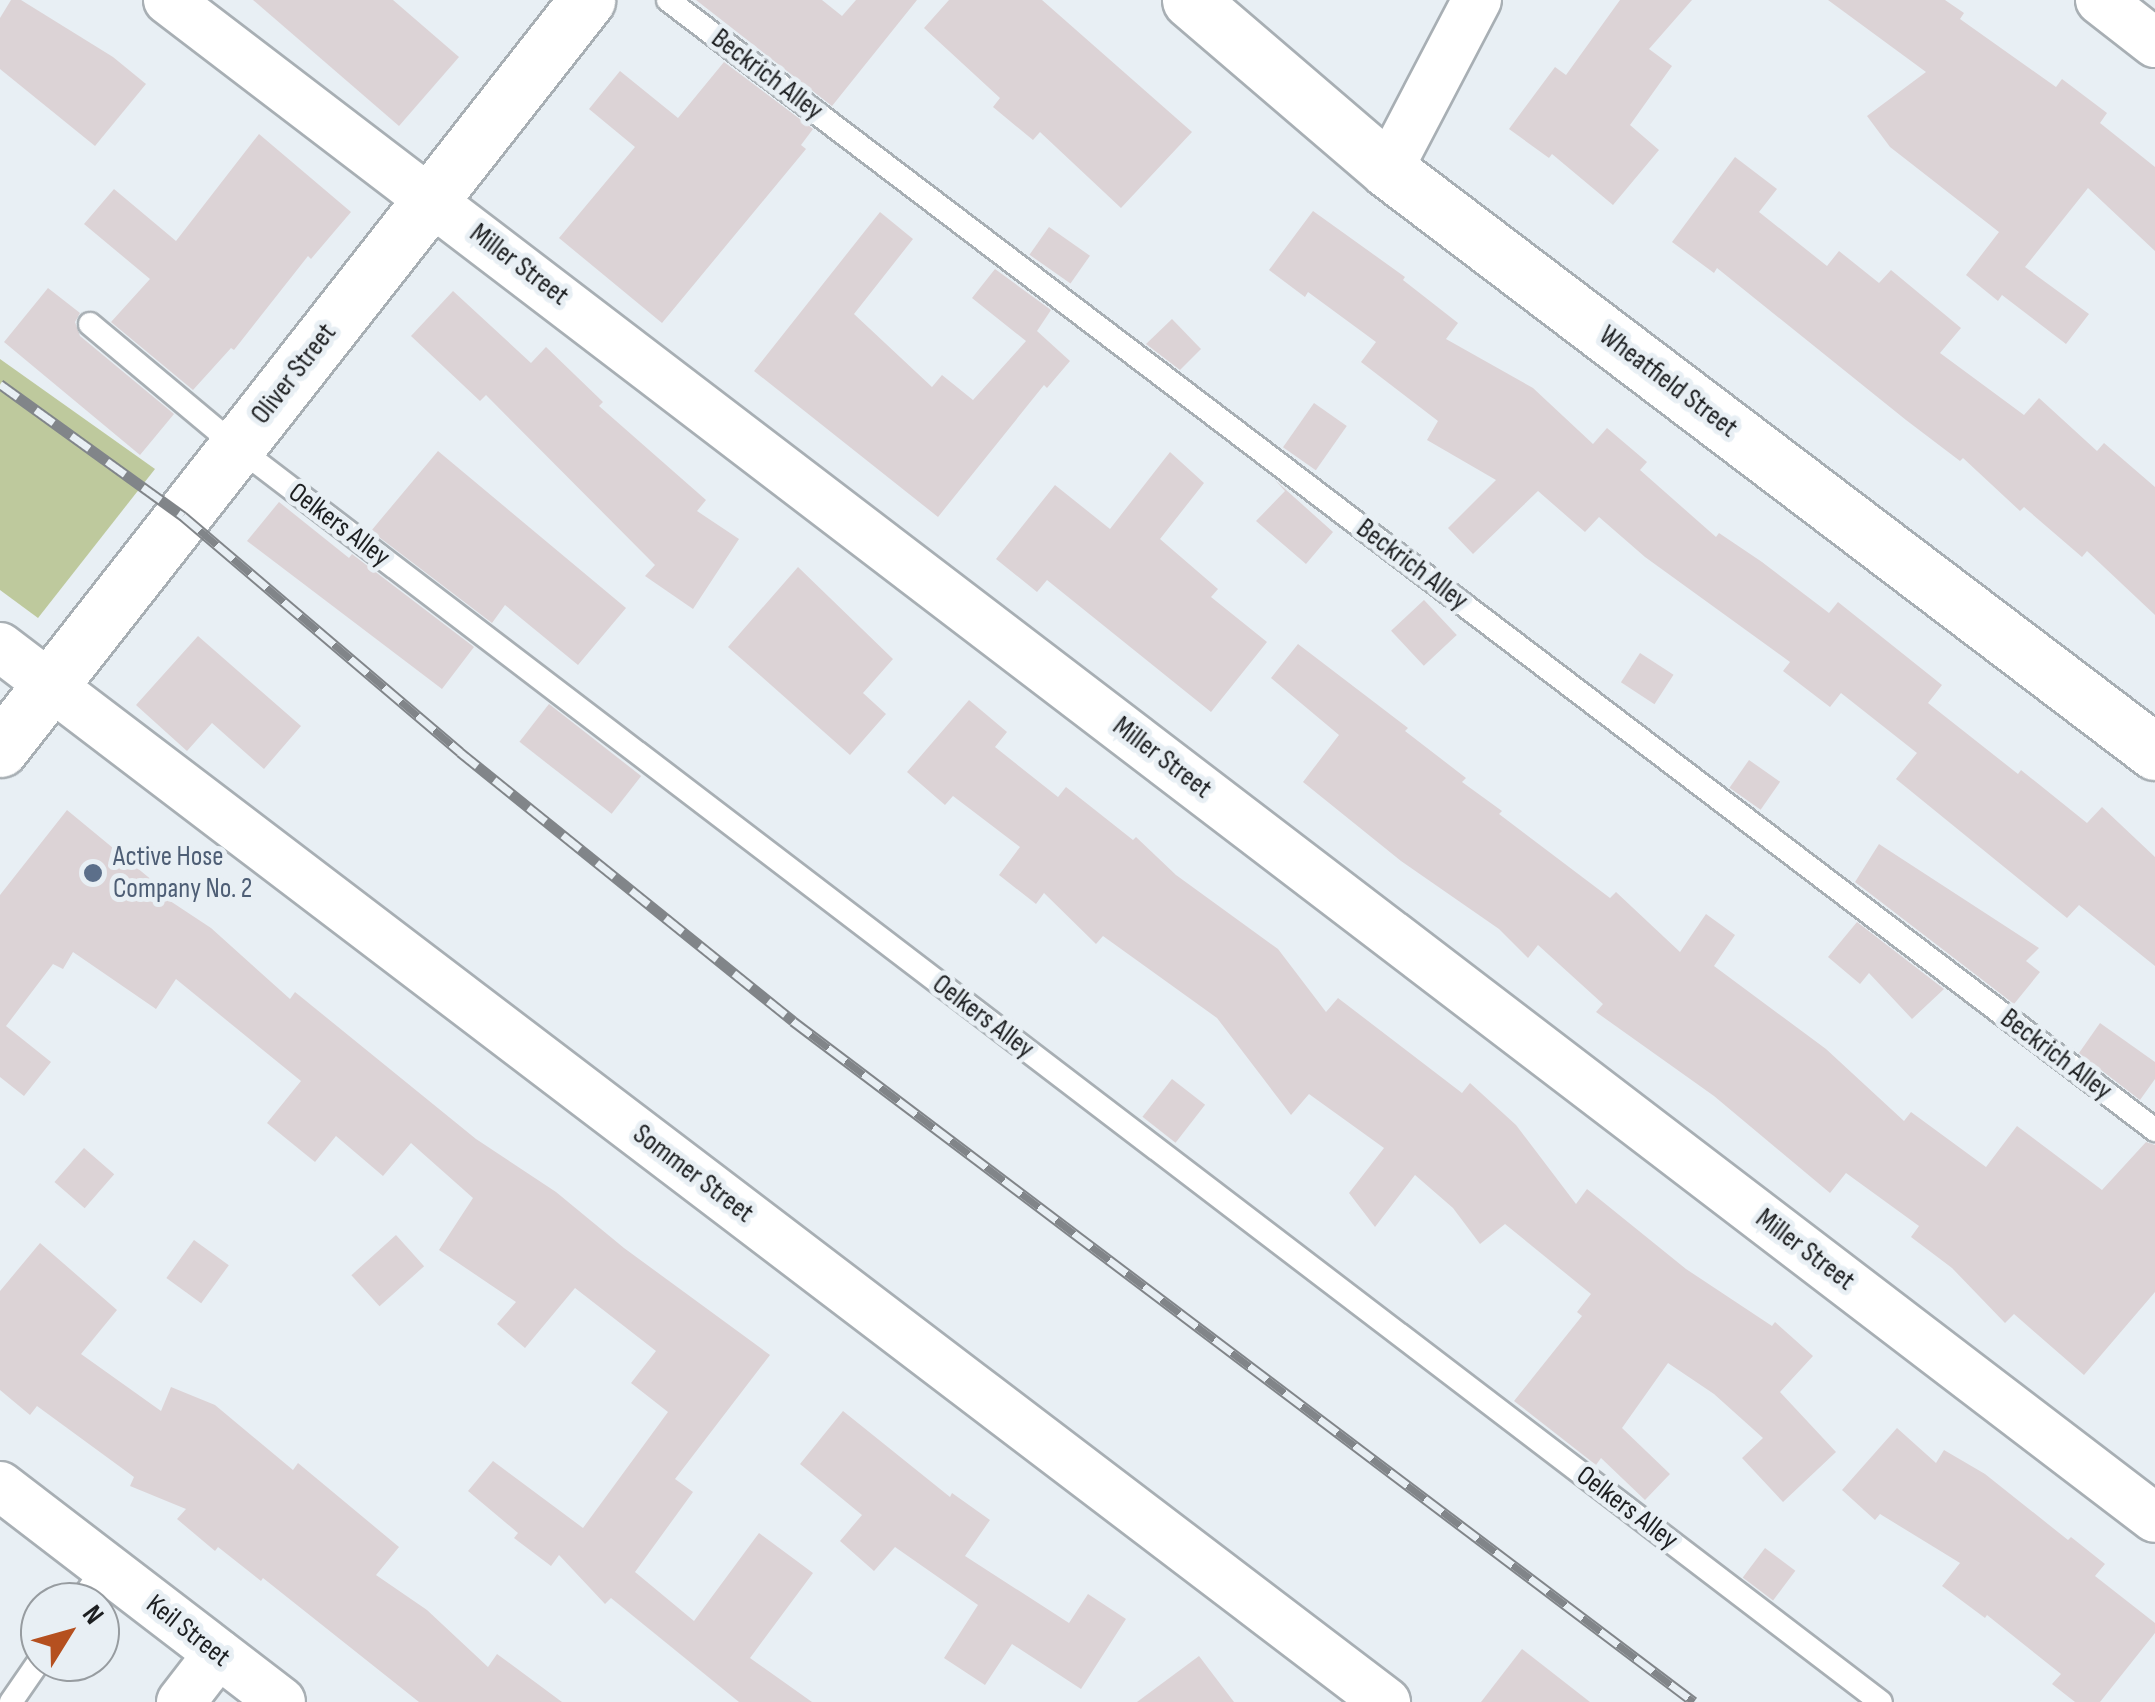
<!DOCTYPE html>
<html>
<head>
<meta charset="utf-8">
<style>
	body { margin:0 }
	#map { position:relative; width:2155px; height:1702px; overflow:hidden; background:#e8eff4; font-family:"Sofia Sans Condensed",sans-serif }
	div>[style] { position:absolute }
	.green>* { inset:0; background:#bec99d }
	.building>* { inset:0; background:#dcd3d6; transform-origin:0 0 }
	.roads { filter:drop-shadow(2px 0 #a8afb4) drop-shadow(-2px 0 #a8afb4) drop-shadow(0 2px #a8afb4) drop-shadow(0 -2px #a8afb4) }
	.lane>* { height:22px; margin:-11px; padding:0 11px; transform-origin:11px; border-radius:11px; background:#fff }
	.street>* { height:48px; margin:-24px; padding:0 24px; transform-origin:24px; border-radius:24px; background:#fff }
	.secondary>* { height:55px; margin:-27.5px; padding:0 27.5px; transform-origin:27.5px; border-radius:27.5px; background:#fff }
	.primary>* { height:55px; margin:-27.5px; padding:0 27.5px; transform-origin:27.5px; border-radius:27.5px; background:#fff }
	.rail>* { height:11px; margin-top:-5.5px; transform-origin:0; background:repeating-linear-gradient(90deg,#e8eff4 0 22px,#818589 0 44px); box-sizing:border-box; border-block:2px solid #818589 }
	.dots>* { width:28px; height:28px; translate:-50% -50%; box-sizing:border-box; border:5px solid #e8eff4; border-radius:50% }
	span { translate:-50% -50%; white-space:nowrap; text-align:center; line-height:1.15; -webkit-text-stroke:10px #e8eff4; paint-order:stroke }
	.street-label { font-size:28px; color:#1d1f21 }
	.service-label { font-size:28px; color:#4e5e75 }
	.left { translate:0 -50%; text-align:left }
	.north { position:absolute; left:20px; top:1582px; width:100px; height:100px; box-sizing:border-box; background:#e8eff4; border:2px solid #979ca0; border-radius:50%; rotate:53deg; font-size:28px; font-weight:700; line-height:40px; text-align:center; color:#1d1f21 }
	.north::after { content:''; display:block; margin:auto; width:35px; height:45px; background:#b5501f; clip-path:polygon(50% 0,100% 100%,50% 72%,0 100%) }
</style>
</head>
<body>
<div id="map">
	<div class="green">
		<i style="clip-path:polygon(0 359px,155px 469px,38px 618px,0 590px)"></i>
	</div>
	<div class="building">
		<i style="clip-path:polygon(11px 0,21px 0,113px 57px,146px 84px,95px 146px,0 69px,0 18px)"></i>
		<i style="clip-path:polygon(253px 0,393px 0,459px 57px,399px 126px)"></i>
		<i style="clip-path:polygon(696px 0,822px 0,842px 16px,856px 0,917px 0,832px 106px)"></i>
		<i style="clip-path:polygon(949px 0,1042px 0,1192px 132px,1121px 208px,1040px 132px,1033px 140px,993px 107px,1000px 98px,924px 28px)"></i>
		<i style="clip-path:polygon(1620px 0,1692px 0,1649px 49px,1672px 66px,1630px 125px,1659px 150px,1613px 205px,1552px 154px,1549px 158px,1509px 129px,1555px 67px,1566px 75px)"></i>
		<i style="clip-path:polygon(1828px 0,1945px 0,1964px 13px,1960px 19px,2056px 87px,2062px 79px,2107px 113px,2100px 123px,2155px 167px,2155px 251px,2088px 188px,2025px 267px,2089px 314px,2066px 344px,2002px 295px,1998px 301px,1966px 275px,1999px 232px,1890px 147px,1867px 116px,1926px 72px)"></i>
		<i style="clip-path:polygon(724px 62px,813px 129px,801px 145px,806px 149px,662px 323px,559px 238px,635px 147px,589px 109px,620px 71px,678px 118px)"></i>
		<i style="clip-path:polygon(259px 134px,351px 212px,311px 259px,308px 256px,234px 350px,231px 348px,193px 390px,111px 322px,150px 279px,84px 224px,114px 189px,176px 241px)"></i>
		<i style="clip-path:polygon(1735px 157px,1777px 189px,1759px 212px,1827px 266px,1839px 251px,1879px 283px,1891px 270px,1961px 328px,1940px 353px,2024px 415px,2039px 398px,2097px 451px,2104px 443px,2155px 487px,2155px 615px,2087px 551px,2082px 557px,2024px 507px,2020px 511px,1963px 458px,1960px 461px,1906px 420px,1717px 268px,1714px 273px,1672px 242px)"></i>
		<i style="clip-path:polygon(1313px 211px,1405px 277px,1403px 280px,1458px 323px,1446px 339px,1533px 388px,1593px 444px,1607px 428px,1647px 462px,1640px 470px,1716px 537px,1719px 533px,1762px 562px,1829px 613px,1838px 602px,1942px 685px,1928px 703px,2018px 774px,2021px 770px,2087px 823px,2102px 807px,2155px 857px,2155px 966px,2079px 905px,2067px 918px,1896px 779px,1917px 753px,1841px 693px,1830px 707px,1783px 671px,1790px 662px,1645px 557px,1599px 517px,1585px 532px,1538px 491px,1473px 554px,1448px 528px,1496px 480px,1427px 440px,1438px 421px,1361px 362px,1376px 342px,1308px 292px,1305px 297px,1269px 270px)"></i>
		<i style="clip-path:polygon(880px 212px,913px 239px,854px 314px,932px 387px,942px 375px,973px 400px,1026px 341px,972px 298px,995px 269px,1051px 310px,1037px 331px,1070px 361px,1047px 388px,1044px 385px,938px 517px,754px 371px)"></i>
		<i style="left:1049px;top:227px;width:50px;height:34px;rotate:35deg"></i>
		<i style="clip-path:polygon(48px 288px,80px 313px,75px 322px,80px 336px,174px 414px,140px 455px,4px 342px)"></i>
		<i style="clip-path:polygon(453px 291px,531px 363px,546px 347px,603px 402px,599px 406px,706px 500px,697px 511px,739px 539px,693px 609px,645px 576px,655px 565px,486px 395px,480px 401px,411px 336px)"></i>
		<i style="clip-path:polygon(1172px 319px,1201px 349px,1180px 370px,1146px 344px)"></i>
		<i style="left:1314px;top:403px;width:40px;height:54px;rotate:35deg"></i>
		<i style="clip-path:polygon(438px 451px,626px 608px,578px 665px,505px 605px,492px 623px,371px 531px)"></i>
		<i style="clip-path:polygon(1170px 452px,1204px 483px,1160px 539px,1218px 589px,1211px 597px,1267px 642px,1211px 712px,1047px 580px,1037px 592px,996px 559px,1055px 485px,1110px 529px)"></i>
		<i style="clip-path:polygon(1275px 480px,1333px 532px,1306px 564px,1256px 521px,1285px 491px)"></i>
		<i style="clip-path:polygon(279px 502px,349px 558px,352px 554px,474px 647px,442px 689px,247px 541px)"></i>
		<i style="clip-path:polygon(798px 567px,893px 659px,863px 693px,886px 714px,850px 755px,728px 647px)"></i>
		<i style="left:1424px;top:600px;width:48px;height:45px;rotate:47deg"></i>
		<i style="clip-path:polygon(198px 636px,301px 726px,264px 769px,212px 723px,187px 751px,136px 705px)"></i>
		<i style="clip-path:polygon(1298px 644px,1408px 728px,1405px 731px,1466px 778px,1462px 782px,1502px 811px,1499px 814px,1610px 898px,1616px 892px,1680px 952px,1706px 914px,1735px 935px,1714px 966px,1826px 1049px,1904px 1121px,1911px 1112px,1986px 1167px,2017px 1126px,2102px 1190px,2146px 1142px,2155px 1145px,2155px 1292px,2084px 1375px,2014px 1314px,2005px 1323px,1952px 1268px,1911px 1237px,1919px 1226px,1846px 1173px,1830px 1193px,1714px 1096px,1596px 1012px,1603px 1004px,1538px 945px,1528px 958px,1499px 929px,1401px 861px,1303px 782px,1339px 735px,1271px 678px)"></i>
		<i style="left:1640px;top:653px;width:40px;height:35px;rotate:33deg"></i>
		<i style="clip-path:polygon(969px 700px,1007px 732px,995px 747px,1058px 797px,1066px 787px,1133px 840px,1136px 837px,1176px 875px,1278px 949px,1326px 1012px,1338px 998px,1462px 1093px,1470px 1083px,1516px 1125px,1576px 1204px,1587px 1189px,1686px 1269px,1772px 1326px,1775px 1322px,1813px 1356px,1780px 1392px,1836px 1452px,1783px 1502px,1742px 1458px,1763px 1438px,1714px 1394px,1668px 1363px,1622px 1428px,1670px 1474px,1645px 1500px,1601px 1458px,1596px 1465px,1514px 1401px,1582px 1316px,1577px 1312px,1591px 1294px,1505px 1224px,1480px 1244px,1453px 1208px,1415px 1175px,1375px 1227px,1349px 1193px,1384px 1148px,1309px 1094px,1291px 1115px,1217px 1018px,1103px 936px,1096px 944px,1044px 893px,1036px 904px,999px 875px,1020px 847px,953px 796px,945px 805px,907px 772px)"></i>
		<i style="left:549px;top:704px;width:117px;height:48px;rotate:38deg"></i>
		<i style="left:1749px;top:760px;width:38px;height:34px;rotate:35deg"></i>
		<i style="clip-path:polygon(67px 810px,159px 886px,155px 891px,211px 928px,290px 999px,295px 992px,476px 1139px,556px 1192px,624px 1248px,770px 1355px,675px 1479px,693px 1492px,635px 1572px,694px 1621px,759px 1533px,813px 1573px,750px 1658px,812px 1702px,739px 1702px,611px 1598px,605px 1604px,559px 1555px,551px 1566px,514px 1538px,518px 1533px,468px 1491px,493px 1461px,583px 1528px,668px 1412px,631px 1383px,656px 1351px,575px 1288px,525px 1348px,497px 1324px,516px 1302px,439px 1250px,473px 1198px,411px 1143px,383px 1176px,336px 1136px,315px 1162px,267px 1123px,301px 1081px,176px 979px,156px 1009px,73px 952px,63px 969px,53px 964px,6px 1026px,51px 1062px,24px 1096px,0 1077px,0 895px)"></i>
		<i style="clip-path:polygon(1879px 844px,2039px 948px,2026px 961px,2040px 972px,2014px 1004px,1855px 882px)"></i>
		<i style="clip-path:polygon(1857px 922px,1944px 989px,1912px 1019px,1869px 973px,1860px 984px,1828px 957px)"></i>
		<i style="clip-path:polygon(2100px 1023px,2155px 1062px,2155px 1079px,2140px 1100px,2079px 1053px)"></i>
		<i style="left:1172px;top:1079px;width:42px;height:48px;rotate:38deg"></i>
		<i style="left:84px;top:1148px;width:40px;height:45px;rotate:41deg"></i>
		<i style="left:396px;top:1235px;width:42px;height:60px;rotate:48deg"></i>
		<i style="left:194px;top:1240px;width:43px;height:47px;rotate:36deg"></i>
		<i style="clip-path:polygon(40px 1243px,117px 1310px,81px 1354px,161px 1411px,171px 1387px,215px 1405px,293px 1470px,298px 1463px,399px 1547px,376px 1575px,427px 1610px,488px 1667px,497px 1654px,562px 1702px,419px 1702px,263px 1578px,261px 1581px,218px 1547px,215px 1551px,177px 1519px,186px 1509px,130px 1486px,134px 1477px,37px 1406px,30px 1415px,0 1390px,0 1291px)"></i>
		<i style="clip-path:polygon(843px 1411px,950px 1497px,952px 1493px,990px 1520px,965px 1556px,1069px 1623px,1088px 1594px,1126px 1619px,1081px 1689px,1012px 1644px,985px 1685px,944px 1658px,978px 1605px,895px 1547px,874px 1571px,840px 1541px,862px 1515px,800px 1464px)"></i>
		<i style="clip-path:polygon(1897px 1428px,1936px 1463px,1944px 1450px,1985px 1474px,2068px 1540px,2071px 1537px,2105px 1564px,2095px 1576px,2155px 1623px,2155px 1633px,2100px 1702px,2075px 1702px,2052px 1684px,2061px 1674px,1987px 1615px,1985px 1618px,1942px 1586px,1960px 1563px,1880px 1514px,1875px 1520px,1842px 1490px)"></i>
		<i style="left:1765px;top:1548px;width:38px;height:37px;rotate:37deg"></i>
		<i style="clip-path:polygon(1522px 1649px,1590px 1702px,1481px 1702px)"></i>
		<i style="clip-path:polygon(1199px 1656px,1234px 1702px,1137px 1702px)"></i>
	</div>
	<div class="roads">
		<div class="lane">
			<i style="left:668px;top:0;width:1868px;rotate:37.23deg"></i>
			<i style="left:90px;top:324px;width:192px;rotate:39.9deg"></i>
			<i style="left:237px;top:447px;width:2068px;rotate:37.36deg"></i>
			<i style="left:80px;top:1602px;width:44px;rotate:-55.2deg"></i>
			<i style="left:11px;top:1702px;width:51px;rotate:-55.4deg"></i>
		</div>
		<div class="street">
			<i style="left:168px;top:0;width:2500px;rotate:37.38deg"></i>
			<i style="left:2100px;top:0;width:70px;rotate:38deg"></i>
			<i style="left:1388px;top:170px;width:192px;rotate:-62.4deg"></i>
			<i style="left:0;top:647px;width:1742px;rotate:37.28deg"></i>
			<i style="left:0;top:1486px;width:354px;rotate:37.5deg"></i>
			<i style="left:181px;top:1702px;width:61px;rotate:-52.4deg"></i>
		</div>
		<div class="secondary">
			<i style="left:0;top:749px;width:952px;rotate:-51.91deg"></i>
		</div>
		<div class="primary">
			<i style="left:1190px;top:0;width:261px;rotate:40.6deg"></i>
			<i style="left:1388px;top:170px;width:963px;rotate:37.19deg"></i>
		</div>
	</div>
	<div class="rail">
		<i style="left:0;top:384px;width:226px;rotate:35.8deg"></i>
		<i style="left:183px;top:516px;width:364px;rotate:40.4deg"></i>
		<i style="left:460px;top:752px;width:428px;rotate:38.9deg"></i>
		<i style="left:793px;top:1021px;width:1129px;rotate:37.08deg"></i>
	</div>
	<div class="dots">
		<i style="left:93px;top:873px;background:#5c6f8a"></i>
	</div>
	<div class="street-label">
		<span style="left:767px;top:75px;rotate:37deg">Beckrich Alley</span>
		<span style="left:519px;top:265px;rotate:37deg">Miller Street</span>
		<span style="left:294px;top:374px;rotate:-52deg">Oliver Street</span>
		<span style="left:1668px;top:382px;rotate:37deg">Wheatfield Street</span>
		<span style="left:339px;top:525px;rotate:37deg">Oelkers Alley</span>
		<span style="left:1412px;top:565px;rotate:37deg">Beckrich Alley</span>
		<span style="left:1162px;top:758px;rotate:37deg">Miller Street</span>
		<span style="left:983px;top:1017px;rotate:37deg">Oelkers Alley</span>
		<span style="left:2056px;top:1055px;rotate:37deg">Beckrich Alley</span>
		<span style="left:693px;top:1174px;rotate:37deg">Sommer Street</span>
		<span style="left:1805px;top:1250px;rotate:37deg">Miller Street</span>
		<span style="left:1627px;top:1508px;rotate:37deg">Oelkers Alley</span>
		<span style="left:188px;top:1631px;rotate:38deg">Keil Street</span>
	</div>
	<div class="service-label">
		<span class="left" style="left:113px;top:873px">Active Hose<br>Company No. 2</span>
	</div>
	<div class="north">N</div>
</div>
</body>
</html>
